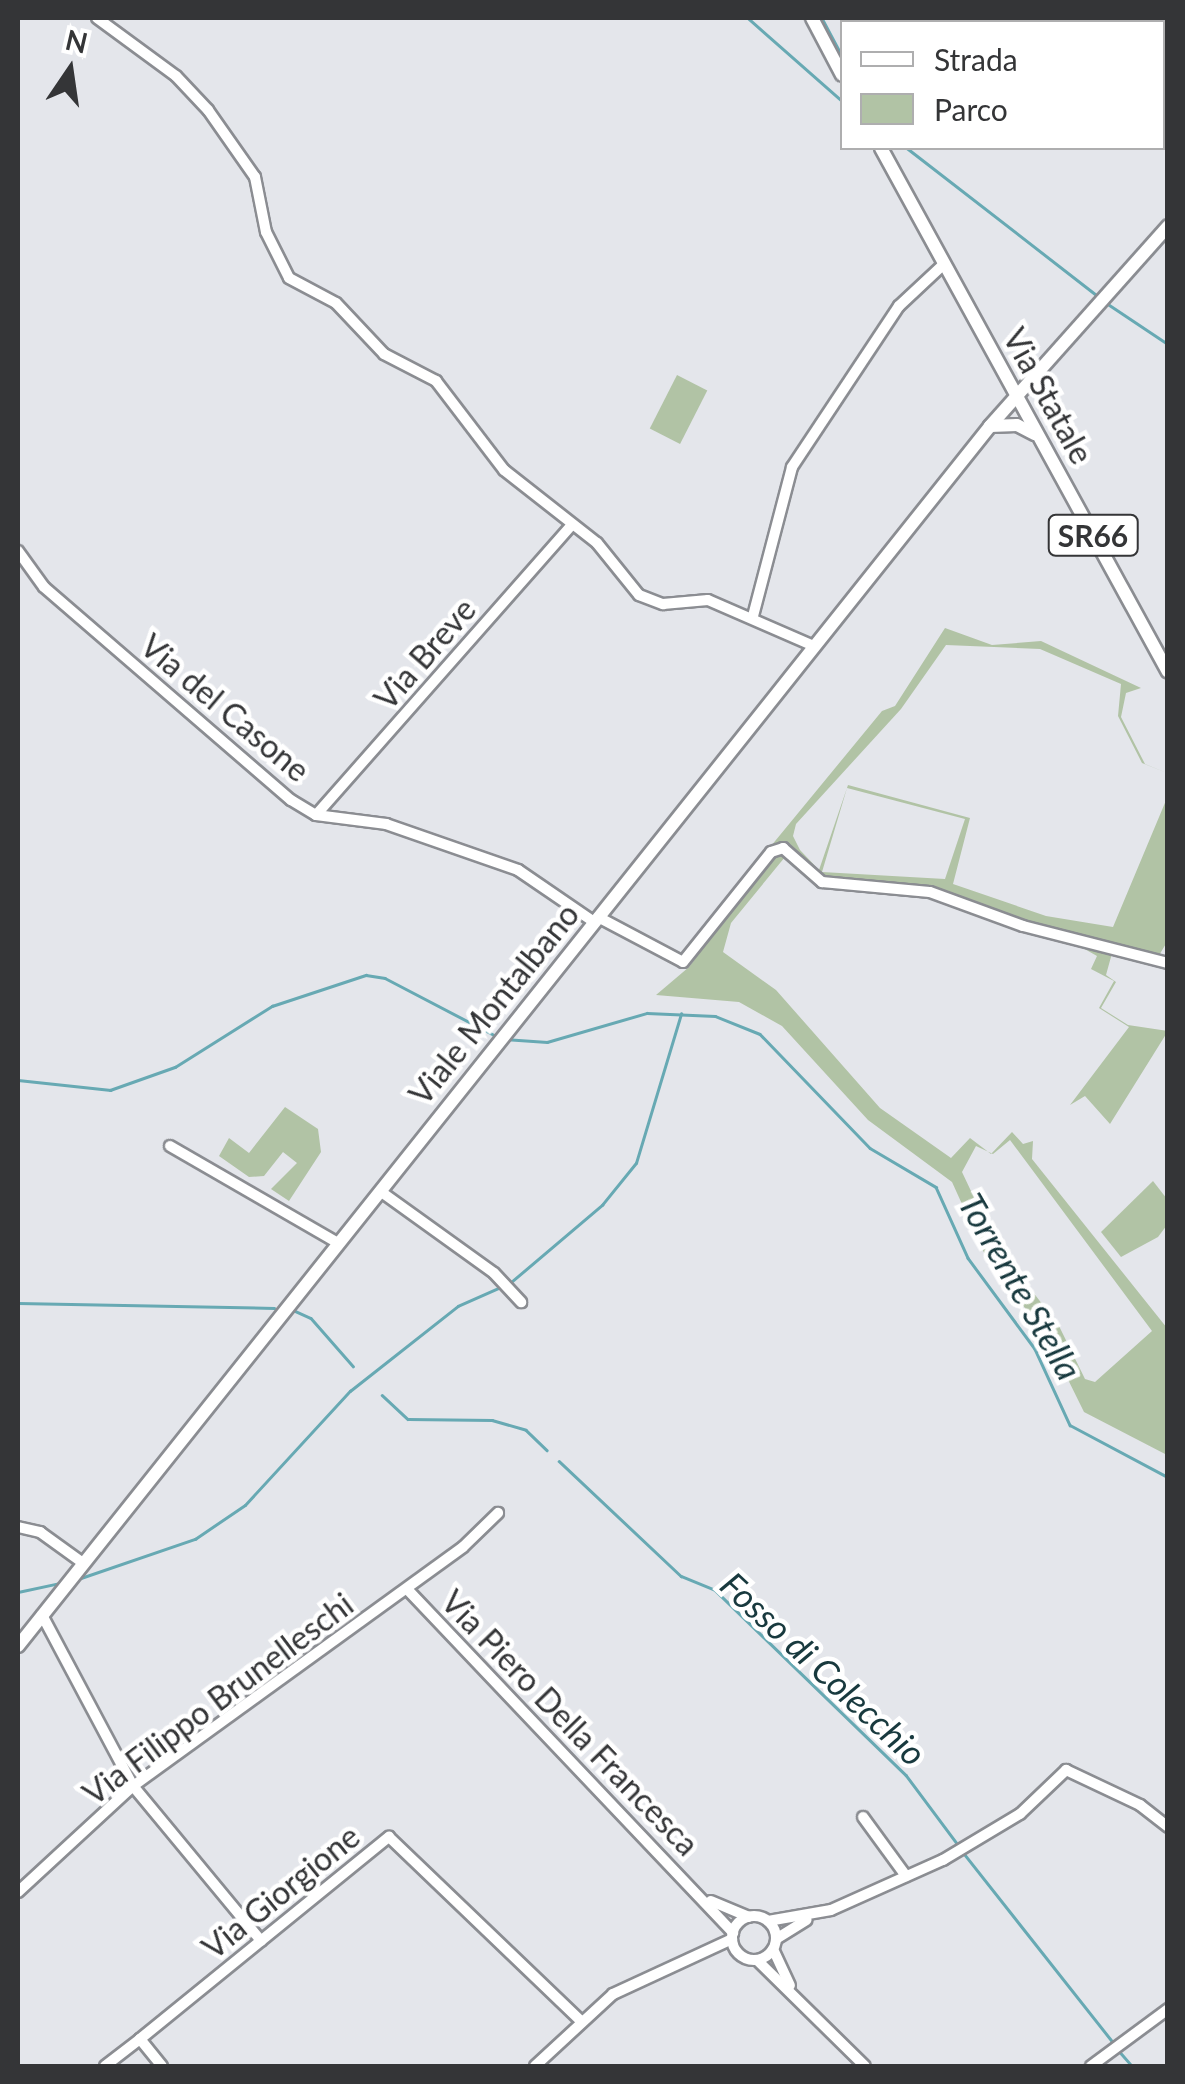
<!DOCTYPE html>
<html>
<head>
<meta charset="utf-8">
<style>
	body { margin:0 }
	#map { position:relative; width:1185px; height:2084px; overflow:hidden; background:#e4e6eb; font-family:Lato,sans-serif }
	div>[style] { position:absolute }
	.green>* { inset:0; background:#b1c3a5; transform-origin:0 0 }
	.stream>* { height:2.5px; margin:-1.25px; padding:0 1.25px; transform-origin:1.25px; border-radius:1.25px; background:#67a9b3 }
	.roads { filter:drop-shadow(2px 0 #8b8d92) drop-shadow(-2px 0 #8b8d92) drop-shadow(0 2px #8b8d92) drop-shadow(0 -2px #8b8d92) }
	.minor>* { height:10px; margin:-5px; padding:0 5px; transform-origin:5px; border-radius:5px; background:#fff }
	.minor>.ring { margin:-5px; padding:0; box-sizing:content-box; background:none; border:10px solid #fff; border-radius:50% }
	.major>* { height:12px; margin:-6px; padding:0 6px; transform-origin:6px; border-radius:6px; background:#fff }
	span { translate:-50% -50%; white-space:nowrap; text-align:center; line-height:1.15; -webkit-text-stroke:9px #fff; paint-order:stroke }
	.shield-label span { padding:2px 8px; background:#fff; border:2px solid; border-radius:8px; -webkit-text-stroke-width:0 }
	.shield-label { font-size:30px; color:#343537; font-weight:700 }
	.street-label { font-size:32px; color:#343537 }
	.water-label { font-size:35px; color:#18393e; font-style:italic }
	.frame { position:absolute; inset:0; border:20px solid #343537; pointer-events:none }
	.legend { position:absolute; left:840px; top:20px; width:325px; height:130px; box-sizing:border-box; background:#fff; border:2px solid #aeaeaf; margin:0; padding:12px 18px; list-style:none; font-size:30px; color:#343537 }
	.legend li { display:flex; align-items:center; gap:20px; height:50px }
	.legend b { width:50px; border:2px solid #aeaeaf }
	.north { position:absolute; left:20px; top:20px; width:100px; height:100px; -webkit-text-stroke:8px #fff; paint-order:stroke; rotate:13deg; font-size:28px; font-weight:700; line-height:40px; text-align:center; color:#343537 }
	.north::after { content:''; display:block; margin:auto; width:35px; height:45px; background:#343537; clip-path:polygon(50% 0,100% 100%,50% 72%,0 100%) }
</style>
</head>
<body>
<div id="map">
	<div class="green">
		<i style="left:677px;top:375px;width:34px;height:60px;rotate:27deg"></i>
		<i style="clip-path:polygon(evenodd,945px 628px,992px 645px,1041px 641px,1141px 688px,1126px 693px,1121px 717px,1145px 764px,1167px 773px,1142px 763px,1118px 716px,1121px 684px,1040px 649px,946px 645px,901px 709px,796px 824px,793px 836px,800px 850px,819px 870px,848px 785px,970px 818px,953px 884px,1046px 916px,1113px 927px,1167px 798px,1167px 942px,1158px 957px,1018px 923px,970px 902px,822px 881px,785px 845px,771px 846px,882px 711px,895px 706px,945px 628px,847px 788px,965px 819px,945px 879px,822px 872px,847px 788px)"></i>
		<i style="clip-path:polygon(evenodd,774px 853px,789px 854px,819px 883px,915px 892px,1114px 946px,1106px 975px,1116px 982px,1101px 1008px,1128px 1025px,1168px 1031px,1110px 1124px,1085px 1096px,1070px 1105px,1129px 1027px,1099px 1008px,1114px 981px,1091px 969px,1097px 956px,1074px 943px,934px 898px,823px 887px,785px 857px,731px 923px,723px 952px,776px 990px,880px 1108px,951px 1158px,970px 1138px,991px 1154px,1012px 1132px,1023px 1144px,1033px 1141px,1032px 1159px,1167px 1328px,1167px 1455px,1084px 1412px,1047px 1337px,986px 1257px,952px 1182px,868px 1120px,782px 1026px,739px 1002px,656px 995px,689px 967px,774px 853px,1010px 1140px,1152px 1331px,1095px 1382px,1085px 1379px,1059px 1326px,996px 1244px,962px 1172px,976px 1146px,993px 1154px,1010px 1140px)"></i>
		<i style="clip-path:polygon(285px 1107px,318px 1129px,321px 1152px,289px 1201px,271px 1189px,297px 1163px,283px 1152px,264px 1176px,249px 1177px,219px 1156px,229px 1138px,249px 1153px)"></i>
		<i style="clip-path:polygon(1153px 1181px,1167px 1199px,1167px 1225px,1158px 1237px,1121px 1257px,1101px 1232px)"></i>
	</div>
	<div class="stream">
		<i style="left:748px;top:18px;width:125px;rotate:41.4deg"></i>
		<i style="left:822px;top:18px;width:40px;rotate:62deg"></i>
		<i style="left:907px;top:148px;width:243px;rotate:37.8deg"></i>
		<i style="left:1105px;top:302px;width:76px;rotate:33.7deg"></i>
		<i style="left:506px;top:1039px;width:41px;rotate:4.2deg"></i>
		<i style="left:547px;top:1042px;width:104px;rotate:-16.2deg"></i>
		<i style="left:647px;top:1013px;width:68px;rotate:2.5deg"></i>
		<i style="left:715px;top:1016px;width:48px;rotate:21.8deg"></i>
		<i style="left:760px;top:1034px;width:158px;rotate:46deg"></i>
		<i style="left:870px;top:1148px;width:77px;rotate:30.6deg"></i>
		<i style="left:936px;top:1187px;width:78px;rotate:65.7deg"></i>
		<i style="left:968px;top:1258px;width:113px;rotate:53.6deg"></i>
		<i style="left:1035px;top:1349px;width:84px;rotate:65.3deg"></i>
		<i style="left:1070px;top:1425px;width:111px;rotate:28deg"></i>
		<i style="left:18px;top:1080px;width:93px;rotate:6.2deg"></i>
		<i style="left:110px;top:1090px;width:69px;rotate:-19.5deg"></i>
		<i style="left:175px;top:1067px;width:115px;rotate:-32.2deg"></i>
		<i style="left:272px;top:1006px;width:99px;rotate:-18.3deg"></i>
		<i style="left:366px;top:975px;width:19px;rotate:9deg"></i>
		<i style="left:385px;top:978px;width:127px;rotate:27.6deg"></i>
		<i style="left:510px;top:1283px;width:121px;rotate:-40.3deg"></i>
		<i style="left:602px;top:1205px;width:54px;rotate:-51deg"></i>
		<i style="left:636px;top:1163px;width:156px;rotate:-73.2deg"></i>
		<i style="left:18px;top:1303px;width:256px;rotate:1.1deg"></i>
		<i style="left:295px;top:1311px;width:17px;rotate:24deg"></i>
		<i style="left:311px;top:1318px;width:64px;rotate:48.8deg"></i>
		<i style="left:382px;top:1395px;width:35px;rotate:43deg"></i>
		<i style="left:408px;top:1419px;width:84px;rotate:0.7deg"></i>
		<i style="left:492px;top:1420px;width:35px;rotate:16deg"></i>
		<i style="left:526px;top:1430px;width:29px;rotate:44deg"></i>
		<i style="left:559px;top:1461px;width:168px;rotate:43.3deg"></i>
		<i style="left:681px;top:1576px;width:37px;rotate:22deg"></i>
		<i style="left:715px;top:1590px;width:266px;rotate:44.1deg"></i>
		<i style="left:906px;top:1775px;width:84px;rotate:53.3deg"></i>
		<i style="left:78px;top:1579px;width:124px;rotate:-18.9deg"></i>
		<i style="left:195px;top:1539px;width:60px;rotate:-34.2deg"></i>
		<i style="left:245px;top:1505px;width:155px;rotate:-47.4deg"></i>
		<i style="left:350px;top:1391px;width:137px;rotate:-38.2deg"></i>
		<i style="left:458px;top:1306px;width:49px;rotate:-24deg"></i>
		<i style="left:18px;top:1592px;width:43px;rotate:-12.1deg"></i>
		<i style="left:962px;top:1851px;width:242px;rotate:51.7deg"></i>
		<i style="left:1120px;top:2052px;width:18px;rotate:49deg"></i>
	</div>
	<div class="roads">
		<div class="minor">
			<i style="left:97px;top:18px;width:98px;rotate:36.3deg"></i>
			<i style="left:176px;top:76px;width:47px;rotate:46.7deg"></i>
			<i style="left:208px;top:110px;width:82px;rotate:55deg"></i>
			<i style="left:255px;top:177px;width:56px;rotate:78.7deg"></i>
			<i style="left:266px;top:232px;width:51px;rotate:63.4deg"></i>
			<i style="left:289px;top:278px;width:53px;rotate:28deg"></i>
			<i style="left:336px;top:303px;width:70px;rotate:46.7deg"></i>
			<i style="left:384px;top:354px;width:59px;rotate:27.4deg"></i>
			<i style="left:436px;top:381px;width:112px;rotate:52.6deg"></i>
			<i style="left:504px;top:470px;width:118px;rotate:38.1deg"></i>
			<i style="left:597px;top:543px;width:67px;rotate:51.1deg"></i>
			<i style="left:639px;top:595px;width:26px;rotate:21deg"></i>
			<i style="left:663px;top:604px;width:45px;rotate:-5.1deg"></i>
			<i style="left:708px;top:600px;width:116px;rotate:23.5deg"></i>
			<i style="left:18px;top:551px;width:44px;rotate:54.2deg"></i>
			<i style="left:44px;top:587px;width:326px;rotate:40.8deg"></i>
			<i style="left:291px;top:800px;width:29px;rotate:31deg"></i>
			<i style="left:316px;top:815px;width:71px;rotate:7.3deg"></i>
			<i style="left:386px;top:824px;width:140px;rotate:19.2deg"></i>
			<i style="left:518px;top:870px;width:92px;rotate:34.4deg"></i>
			<i style="left:753px;top:616px;width:154px;rotate:-75.3deg"></i>
			<i style="left:792px;top:467px;width:193px;rotate:-56.4deg"></i>
			<i style="left:899px;top:306px;width:62px;rotate:-43deg"></i>
			<i style="left:316px;top:815px;width:385px;rotate:-48.6deg"></i>
			<i style="left:598px;top:917px;width:96px;rotate:27.9deg"></i>
			<i style="left:683px;top:962px;width:141px;rotate:-51.3deg"></i>
			<i style="left:771px;top:852px;width:13px;rotate:-18deg"></i>
			<i style="left:783px;top:848px;width:52px;rotate:41.1deg"></i>
			<i style="left:822px;top:882px;width:108px;rotate:5.3deg"></i>
			<i style="left:930px;top:892px;width:99px;rotate:20.1deg"></i>
			<i style="left:1023px;top:926px;width:150px;rotate:14.3deg"></i>
			<i style="left:170px;top:1146px;width:194px;rotate:30deg"></i>
			<i style="left:380px;top:1191px;width:140px;rotate:35.7deg"></i>
			<i style="left:494px;top:1273px;width:40px;rotate:47deg"></i>
			<i style="left:18px;top:1527px;width:23px;rotate:13deg"></i>
			<i style="left:40px;top:1532px;width:53px;rotate:35.8deg"></i>
			<i style="left:407px;top:1589px;width:474px;rotate:46.5deg"></i>
			<i style="left:42px;top:1615px;width:194px;rotate:62deg"></i>
			<i style="left:133px;top:1786px;width:201px;rotate:50.4deg"></i>
			<i style="left:863px;top:1817px;width:73px;rotate:53.9deg"></i>
			<i style="left:18px;top:1892px;width:156px;rotate:-42.7deg"></i>
			<i style="left:133px;top:1786px;width:407px;rotate:-35.9deg"></i>
			<i style="left:463px;top:1547px;width:49px;rotate:-44.2deg"></i>
			<i style="left:711px;top:1901px;width:41px;rotate:22.8deg"></i>
			<i class="ring" style="left:732px;top:1916px;width:34px;height:34px"></i>
			<i style="left:768px;top:1921px;width:64px;rotate:-9.9deg"></i>
			<i style="left:831px;top:1910px;width:123px;rotate:-24.1deg"></i>
			<i style="left:943px;top:1860px;width:90px;rotate:-30.9deg"></i>
			<i style="left:1020px;top:1814px;width:64px;rotate:-43.7deg"></i>
			<i style="left:1066px;top:1770px;width:82px;rotate:25.3deg"></i>
			<i style="left:1140px;top:1805px;width:36px;rotate:38deg"></i>
			<i style="left:776px;top:1939px;width:36px;rotate:-32deg"></i>
			<i style="left:773px;top:1949px;width:40px;rotate:65deg"></i>
			<i style="left:757px;top:1960px;width:151px;rotate:44.5deg"></i>
			<i style="left:140px;top:2039px;width:321px;rotate:-39.1deg"></i>
			<i style="left:389px;top:1837px;width:265px;rotate:43.8deg"></i>
			<i style="left:105px;top:2066px;width:44px;rotate:-37.6deg"></i>
			<i style="left:140px;top:2039px;width:35px;rotate:51deg"></i>
			<i style="left:535px;top:2066px;width:106px;rotate:-42.7deg"></i>
			<i style="left:613px;top:1994px;width:131px;rotate:-24.8deg"></i>
			<i style="left:1091px;top:2066px;width:96px;rotate:-36.5deg"></i>
		</div>
		<div class="major">
			<i style="left:812px;top:18px;width:64px;rotate:62.2deg"></i>
			<i style="left:881px;top:148px;width:597px;rotate:61.29deg"></i>
			<i style="left:990px;top:426px;width:27px;rotate:-2deg"></i>
			<i style="left:1017px;top:425px;width:20px;rotate:27deg"></i>
			<i style="left:18px;top:1646px;width:1560px;rotate:-51.45deg"></i>
			<i style="left:990px;top:426px;width:268px;rotate:-48.3deg"></i>
		</div>
	</div>
	<div class="shield-label">
		<span style="left:1093px;top:535px">SR66</span>
	</div>
	<div class="street-label">
		<span style="left:1048px;top:396px;rotate:61deg">Via Statale</span>
		<span style="left:425px;top:654px;rotate:-49deg">Via Breve</span>
		<span style="left:225px;top:708px;rotate:40deg">Via del Casone</span>
		<span style="left:494px;top:1004px;rotate:-51deg">Viale Montalbano</span>
		<span style="left:218px;top:1699px;rotate:-37deg">Via Filippo Brunelleschi</span>
		<span style="left:570px;top:1723px;rotate:46deg">Via Piero Della Francesca</span>
		<span style="left:281px;top:1892px;rotate:-39deg">Via Giorgione</span>
	</div>
	<div class="water-label">
		<span style="left:1021px;top:1286px;rotate:60deg">Torrente Stella</span>
		<span style="left:824px;top:1668px;rotate:43deg">Fosso di Colecchio</span>
	</div>
	<div class="frame"></div>
	<ul class="legend">
	<li><b style="height:12px;background:#fff"></b>Strada</li>
	<li><b style="height:28px;background:#b1c3a5"></b>Parco</li>
	</ul>
	<div class="north">N</div>
</div>
</body>
</html>
